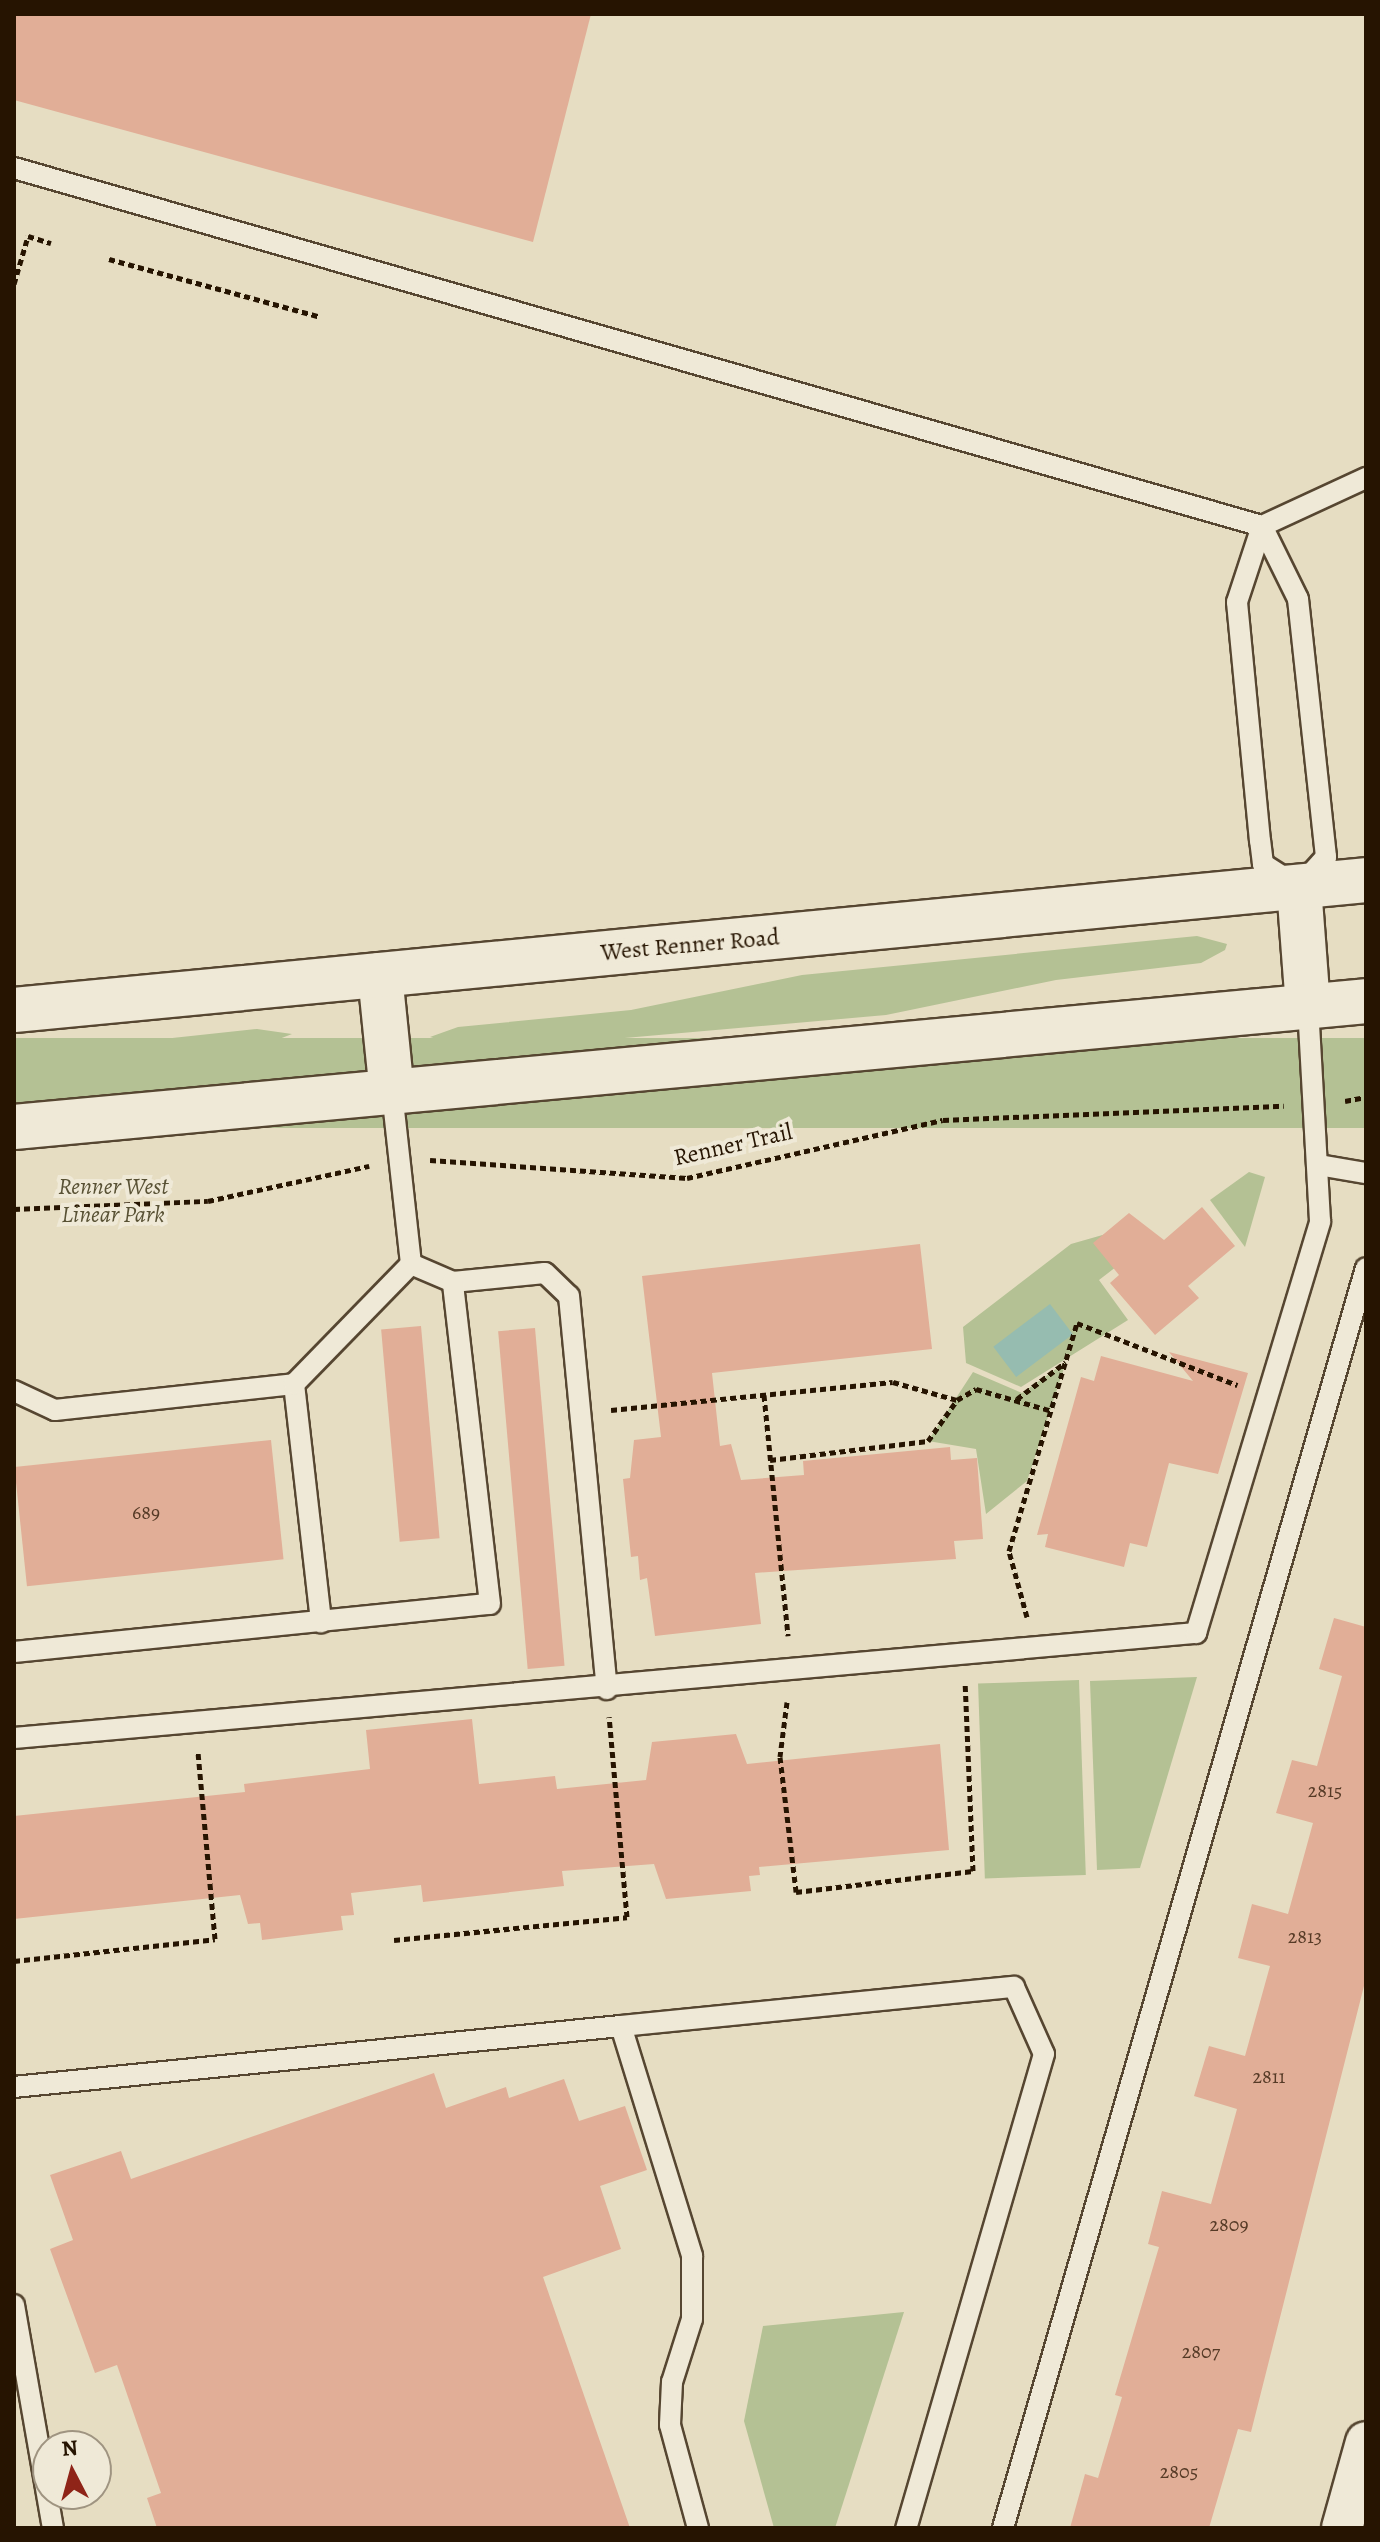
<!DOCTYPE html>
<html>
<head>
<meta charset="utf-8">
<style>
	body { margin:0 }
	#map { position:relative; width:1380px; height:2542px; overflow:hidden; background:#e6ddc2; font-family:Alegreya,serif }
	div>[style] { position:absolute }
	.green>* { inset:0; background:#b4c194; transform-origin:0 0 }
	.water>* { inset:0; background:#96bcb0; transform-origin:0 0 }
	.building>* { inset:0; background:#e1ae97; transform-origin:0 0 }
	.path>* { height:5px; margin-top:-2.5px; transform-origin:0; background:repeating-linear-gradient(90deg,#261401 0 6px,transparent 0 10px) }
	.roads { filter:drop-shadow(2px 0 #564631) drop-shadow(-2px 0 #564631) drop-shadow(0 2px #564631) drop-shadow(0 -2px #564631) }
	.service>* { height:20px; margin:-10px; padding:0 10px; transform-origin:10px; border-radius:10px; background:#efe9d7 }
	.minor>* { height:40px; margin:-20px; padding:0 20px; transform-origin:20px; border-radius:20px; background:#efe9d7 }
	.secondary>* { height:44px; margin:-22px; padding:0 22px; transform-origin:22px; border-radius:22px; background:#efe9d7 }
	span { translate:-50% -50%; white-space:nowrap; text-align:center; line-height:1.15; -webkit-text-stroke:8px #efe9d7; paint-order:stroke }
	.number-label { font-size:20px; color:#553a26 }
	.number-label span { -webkit-text-stroke-width:0 }
	.street-label { font-size:24px; color:#261401 }
	.park-label { font-size:24px; color:#585134; font-style:italic }
	.frame { position:absolute; inset:0; border:16px solid #261401; pointer-events:none }
	.north { position:absolute; left:32px; top:2430px; width:80px; height:80px; box-sizing:border-box; background:#efe9d7; border:2px solid #9f9481; border-radius:50%; rotate:354deg; font-size:22px; font-weight:700; line-height:32px; text-align:center; color:#261401 }
	.north::after { content:''; display:block; margin:auto; width:28px; height:36px; background:#8f2418; clip-path:polygon(50% 0,100% 100%,50% 72%,0 100%) }
</style>
</head>
<body>
<div id="map">
	<div class="green">
		<i style="clip-path:polygon(1197px 936px,1227px 944px,1225px 950px,1201px 963px,1056px 980px,886px 1015px,477px 1051px,430px 1037px,458px 1027px,631px 1010px,802px 975px)"></i>
		<i style="clip-path:polygon(257px 1029px,292px 1034px,256px 1048px,187px 1051px,14px 1085px,14px 1055px)"></i>
		<i style="left:1366px;top:1038px;width:90px;height:1357px;rotate:90deg"></i>
		<i style="clip-path:polygon(1249px 1172px,1265px 1177px,1245px 1247px,1210px 1200px)"></i>
		<i style="clip-path:polygon(1120px 1230px,1138px 1250px,1099px 1280px,1128px 1320px,1021px 1387px,966px 1363px,963px 1327px,1071px 1244px)"></i>
		<i style="clip-path:polygon(1066px 1362px,1027px 1481px,986px 1514px,976px 1449px,928px 1441px,973px 1372px,1022px 1393px)"></i>
		<i style="clip-path:polygon(1197px 1677px,1140px 1868px,1097px 1870px,1090px 1681px)"></i>
		<i style="left:1079px;top:1680px;width:195px;height:101px;rotate:88deg"></i>
		<i style="clip-path:polygon(904px 2312px,835px 2528px,774px 2528px,744px 2421px,763px 2326px)"></i>
	</div>
	<div class="water">
		<i style="left:1050px;top:1304px;width:38px;height:71px;rotate:53deg"></i>
	</div>
	<div class="building">
		<i style="clip-path:polygon(14px 14px,591px 14px,533px 242px,14px 100px)"></i>
		<i style="clip-path:polygon(1202px 1207px,1235px 1246px,1188px 1286px,1199px 1298px,1155px 1335px,1110px 1283px,1119px 1275px,1093px 1243px,1129px 1213px,1164px 1240px)"></i>
		<i style="clip-path:polygon(920px 1244px,932px 1349px,712px 1373px,720px 1446px,731px 1444px,741px 1480px,804px 1475px,803px 1461px,950px 1447px,951px 1460px,977px 1458px,983px 1539px,954px 1541px,956px 1559px,755px 1573px,761px 1624px,655px 1636px,647px 1578px,640px 1580px,638px 1556px,631px 1557px,623px 1479px,630px 1478px,634px 1440px,661px 1437px,642px 1276px)"></i>
		<i style="left:421px;top:1326px;width:213px;height:40px;rotate:85deg"></i>
		<i style="left:535px;top:1328px;width:339px;height:37px;rotate:85deg"></i>
		<i style="clip-path:polygon(1169px 1352px,1248px 1373px,1218px 1474px,1169px 1463px,1147px 1547px,1130px 1543px,1124px 1567px,1045px 1547px,1048px 1534px,1037px 1535px,1081px 1377px,1094px 1381px,1101px 1356px,1193px 1381px)"></i>
		<i style="left:271px;top:1440px;width:120px;height:258px;rotate:84deg"></i>
		<i style="clip-path:polygon(1334px 1618px,1366px 1627px,1366px 1978px,1251px 2432px,1238px 2429px,1209px 2528px,1070px 2528px,1085px 2474px,1098px 2478px,1122px 2397px,1115px 2395px,1159px 2247px,1148px 2244px,1162px 2191px,1211px 2204px,1237px 2109px,1194px 2096px,1209px 2046px,1245px 2056px,1270px 1966px,1238px 1958px,1252px 1904px,1288px 1914px,1313px 1823px,1276px 1813px,1292px 1760px,1317px 1766px,1342px 1676px,1319px 1669px)"></i>
		<i style="clip-path:polygon(472px 1719px,479px 1784px,555px 1776px,557px 1789px,646px 1780px,652px 1742px,736px 1734px,747px 1764px,940px 1744px,949px 1850px,759px 1867px,760px 1875px,749px 1876px,751px 1891px,666px 1899px,654px 1864px,562px 1871px,564px 1886px,423px 1902px,421px 1885px,351px 1893px,354px 1915px,341px 1916px,343px 1930px,262px 1940px,260px 1923px,248px 1924px,240px 1895px,14px 1919px,14px 1816px,245px 1792px,244px 1784px,370px 1769px,366px 1730px)"></i>
		<i style="clip-path:polygon(434px 2073px,446px 2108px,506px 2087px,509px 2098px,564px 2079px,579px 2121px,625px 2106px,647px 2170px,600px 2186px,621px 2249px,543px 2277px,630px 2528px,157px 2528px,147px 2498px,161px 2493px,117px 2365px,95px 2373px,50px 2249px,73px 2240px,50px 2175px,121px 2151px,131px 2179px)"></i>
	</div>
	<div class="path">
		<i style="left:109px;top:259px;width:217px;rotate:15.3deg"></i>
		<i style="left:14px;top:284px;width:50px;rotate:-73.7deg"></i>
		<i style="left:28px;top:236px;width:24px;rotate:17deg"></i>
		<i style="left:1345px;top:1101px;width:21px;rotate:-11deg"></i>
		<i style="left:430px;top:1160px;width:258px;rotate:4deg"></i>
		<i style="left:687px;top:1178px;width:262px;rotate:-12.8deg"></i>
		<i style="left:943px;top:1120px;width:341px;rotate:-2.4deg"></i>
		<i style="left:14px;top:1209px;width:194px;rotate:-2.4deg"></i>
		<i style="left:208px;top:1201px;width:165px;rotate:-12.3deg"></i>
		<i style="left:764px;top:1395px;width:242px;rotate:84.3deg"></i>
		<i style="left:1017px;top:1399px;width:61px;rotate:-37.1deg"></i>
		<i style="left:611px;top:1410px;width:283px;rotate:-5.7deg"></i>
		<i style="left:893px;top:1382px;width:66px;rotate:15.7deg"></i>
		<i style="left:957px;top:1400px;width:22px;rotate:-30deg"></i>
		<i style="left:976px;top:1389px;width:79px;rotate:16.1deg"></i>
		<i style="left:770px;top:1460px;width:159px;rotate:-6.9deg"></i>
		<i style="left:928px;top:1441px;width:50px;rotate:-54.7deg"></i>
		<i style="left:1027px;top:1617px;width:68px;rotate:-105.3deg"></i>
		<i style="left:1009px;top:1551px;width:238px;rotate:-73.4deg"></i>
		<i style="left:1077px;top:1323px;width:172px;rotate:21.2deg"></i>
		<i style="left:787px;top:1702px;width:55px;rotate:97.3deg"></i>
		<i style="left:780px;top:1757px;width:136px;rotate:83.2deg"></i>
		<i style="left:796px;top:1892px;width:178px;rotate:-6.8deg"></i>
		<i style="left:973px;top:1871px;width:188px;rotate:-92.4deg"></i>
		<i style="left:394px;top:1940px;width:234px;rotate:-5.6deg"></i>
		<i style="left:627px;top:1917px;width:201px;rotate:-95.1deg"></i>
		<i style="left:14px;top:1961px;width:202px;rotate:-6.2deg"></i>
		<i style="left:215px;top:1939px;width:187px;rotate:-95.2deg"></i>
	</div>
	<div class="roads">
		<div class="service">
			<i style="left:14px;top:168px;width:1298px;rotate:16.01deg"></i>
			<i style="left:1262px;top:526px;width:115px;rotate:-24.8deg"></i>
			<i style="left:1262px;top:526px;width:81px;rotate:63.7deg"></i>
			<i style="left:1298px;top:599px;width:260px;rotate:83.8deg"></i>
			<i style="left:1326px;top:857px;width:40px;rotate:132deg"></i>
			<i style="left:1299px;top:887px;width:43px;rotate:-147.4deg"></i>
			<i style="left:1263px;top:864px;width:23px;rotate:-97deg"></i>
			<i style="left:1260px;top:841px;width:240px;rotate:-95.5deg"></i>
			<i style="left:1237px;top:602px;width:80px;rotate:-71.8deg"></i>
			<i style="left:1319px;top:1165px;width:48px;rotate:9.7deg"></i>
			<i style="left:411px;top:1264px;width:46px;rotate:23.2deg"></i>
			<i style="left:453px;top:1282px;width:92px;rotate:-5.6deg"></i>
			<i style="left:545px;top:1273px;width:33px;rotate:44deg"></i>
			<i style="left:569px;top:1296px;width:395px;rotate:84.5deg"></i>
			<i style="left:294px;top:1384px;width:240px;rotate:83.5deg"></i>
			<i style="left:14px;top:1391px;width:45px;rotate:24.9deg"></i>
			<i style="left:55px;top:1410px;width:240px;rotate:-6.2deg"></i>
			<i style="left:294px;top:1384px;width:168px;rotate:-45.7deg"></i>
			<i style="left:411px;top:1264px;width:172px;rotate:-96.3deg"></i>
			<i style="left:14px;top:1652px;width:478px;rotate:-5.8deg"></i>
			<i style="left:490px;top:1604px;width:324px;rotate:-96.6deg"></i>
			<i style="left:14px;top:1738px;width:1187px;rotate:-5.08deg"></i>
			<i style="left:1196px;top:1633px;width:430px;rotate:-73.2deg"></i>
			<i style="left:1320px;top:1221px;width:214px;rotate:-93.2deg"></i>
			<i style="left:621px;top:2026px;width:395px;rotate:-5.7deg"></i>
			<i style="left:1014px;top:1987px;width:73px;rotate:65.9deg"></i>
			<i style="left:1044px;top:2054px;width:494px;rotate:106.2deg"></i>
			<i style="left:14px;top:2087px;width:610px;rotate:-5.74deg"></i>
			<i style="left:621px;top:2026px;width:241px;rotate:72.8deg"></i>
			<i style="left:692px;top:2256px;width:63px;rotate:90deg"></i>
			<i style="left:692px;top:2319px;width:66px;rotate:107.6deg"></i>
			<i style="left:672px;top:2382px;width:43px;rotate:92.7deg"></i>
			<i style="left:670px;top:2425px;width:107px;rotate:74.8deg"></i>
			<i style="left:14px;top:2305px;width:226px;rotate:80.1deg"></i>
			<i style="left:1003px;top:2528px;width:1311px;rotate:-73.93deg"></i>
		</div>
		<div class="minor">
			<i style="left:1342px;top:2528px;width:89px;rotate:-74.4deg"></i>
		</div>
		<div class="secondary">
			<i style="left:1299px;top:887px;width:120px;rotate:85.7deg"></i>
			<i style="left:380px;top:975px;width:119px;rotate:84.2deg"></i>
			<i style="left:14px;top:1010px;width:1358px;rotate:-5.49deg"></i>
			<i style="left:14px;top:1127px;width:1358px;rotate:-5.32deg"></i>
		</div>
	</div>
	<div class="number-label">
		<span style="left:146px;top:1512px">689</span>
		<span style="left:1325px;top:1790px">2815</span>
		<span style="left:1305px;top:1936px">2813</span>
		<span style="left:1269px;top:2076px">2811</span>
		<span style="left:1229px;top:2224px">2809</span>
		<span style="left:1201px;top:2351px">2807</span>
		<span style="left:1179px;top:2471px">2805</span>
	</div>
	<div class="street-label">
		<span style="left:690px;top:945px;rotate:-5deg">West Renner Road</span>
		<span style="left:733px;top:1145px;rotate:-13deg">Renner Trail</span>
	</div>
	<div class="park-label">
		<span style="left:113px;top:1201px">Renner West<br>Linear Park</span>
	</div>
	<div class="frame"></div>
	<div class="north">N</div>
</div>
</body>
</html>
